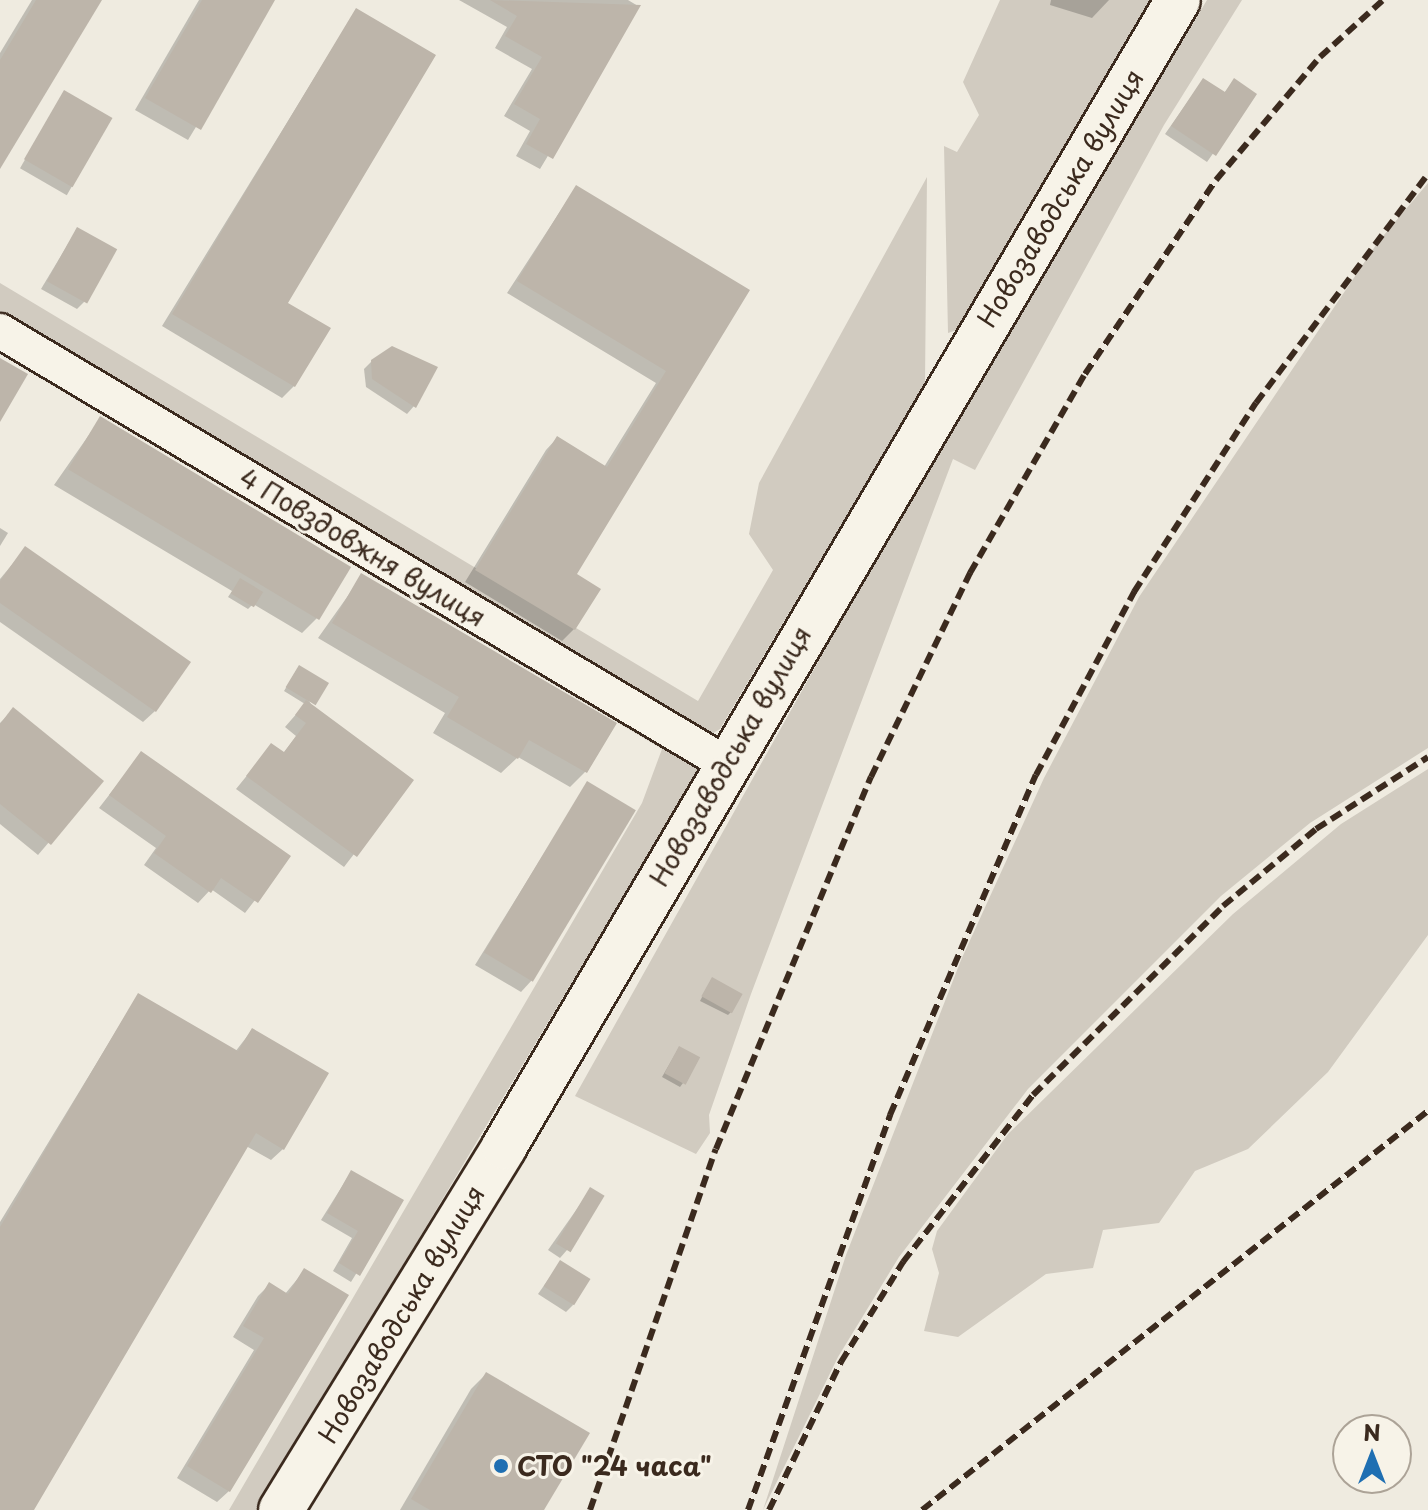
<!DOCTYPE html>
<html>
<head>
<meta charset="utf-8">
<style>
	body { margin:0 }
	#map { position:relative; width:1428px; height:1510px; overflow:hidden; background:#efebe0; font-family:"Playpen Sans",sans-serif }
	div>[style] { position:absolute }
	.green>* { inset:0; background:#d1cbc0 }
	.shadow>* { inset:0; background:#0003; transform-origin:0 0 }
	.building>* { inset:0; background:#bdb5aa; transform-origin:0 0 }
	.roads { filter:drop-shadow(2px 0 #3b2a1e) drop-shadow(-2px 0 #3b2a1e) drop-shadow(0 2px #3b2a1e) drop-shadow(0 -2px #3b2a1e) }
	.street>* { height:34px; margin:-17px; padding:0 17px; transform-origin:17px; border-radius:17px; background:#f7f3e8 }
	.secondary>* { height:44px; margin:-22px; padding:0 22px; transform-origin:22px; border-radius:22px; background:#f7f3e8 }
	.rail>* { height:6px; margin-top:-3px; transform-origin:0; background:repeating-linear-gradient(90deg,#3b2a1e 0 12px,transparent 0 18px) }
	.dots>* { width:22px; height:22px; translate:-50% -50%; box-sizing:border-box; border:4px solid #f7f3e8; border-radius:50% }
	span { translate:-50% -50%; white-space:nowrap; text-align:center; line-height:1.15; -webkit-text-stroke:6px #f7f3e8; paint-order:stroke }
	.street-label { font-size:26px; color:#3b2a1e }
	.poi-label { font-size:26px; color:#3b2a1e; font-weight:700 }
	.left { translate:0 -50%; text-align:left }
	.north { position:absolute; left:1332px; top:1414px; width:80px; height:80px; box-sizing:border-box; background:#f7f3e8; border:2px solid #aca397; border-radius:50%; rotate:0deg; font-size:22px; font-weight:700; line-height:32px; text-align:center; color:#3b2a1e }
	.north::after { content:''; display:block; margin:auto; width:28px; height:36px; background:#1f6fb2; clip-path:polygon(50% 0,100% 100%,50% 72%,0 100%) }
</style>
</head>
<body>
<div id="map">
	<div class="green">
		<i style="clip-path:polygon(1000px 0,1155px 0,957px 330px,948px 333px,944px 146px,957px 152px,979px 115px,963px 82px)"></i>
		<i style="clip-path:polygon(1207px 0,1242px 0,1164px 125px,975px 470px,953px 459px,751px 994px,709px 1115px,710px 1133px,696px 1154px,575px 1096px,935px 453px)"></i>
		<i style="clip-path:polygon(927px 177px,925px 384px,720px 729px,708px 736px,0 319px,0 283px,698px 701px,773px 570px,749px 534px,759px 483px)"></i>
		<i style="clip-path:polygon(1428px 183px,1428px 748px,1310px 823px,1221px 896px,1028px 1089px,899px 1257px,838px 1357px,763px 1510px,846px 1255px,961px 960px,1044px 778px,1139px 597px,1378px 242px)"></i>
		<i style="clip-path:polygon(0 343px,696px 763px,698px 771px,257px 1510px,229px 1510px,642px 803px,662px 749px,0 354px)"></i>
		<i style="clip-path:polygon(1428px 769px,1428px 935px,1328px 1072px,1248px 1149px,1195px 1171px,1159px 1223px,1103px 1230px,1093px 1268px,1046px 1274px,958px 1337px,924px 1331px,939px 1273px,932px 1249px,937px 1231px,1008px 1134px,1233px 914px,1341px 824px)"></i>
	</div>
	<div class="shadow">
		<i style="clip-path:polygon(32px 0,100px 0,0 165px,0 53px)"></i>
		<i style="clip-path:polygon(199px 0,273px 0,188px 140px,135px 110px)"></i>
		<i style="clip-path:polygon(459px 0,628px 0,638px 6px,540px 169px,516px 156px,530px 131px,504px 116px,532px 69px,495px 48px,507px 27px)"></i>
		<i style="clip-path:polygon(1109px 0,1092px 18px,1050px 5px,1051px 0)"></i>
		<i style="clip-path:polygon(356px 10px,285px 303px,294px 386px,282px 398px,162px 326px)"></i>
		<i style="clip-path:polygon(1203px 80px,1224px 93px,1234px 81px,1255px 94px,1207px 162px,1165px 134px)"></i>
		<i style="left:64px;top:92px;width:54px;height:88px;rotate:30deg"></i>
		<i style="clip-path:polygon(576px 187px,747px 291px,575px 575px,574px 629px,562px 641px,465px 582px,546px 450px,557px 438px,604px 467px,656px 383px,507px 293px)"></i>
		<i style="clip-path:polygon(77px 229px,84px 302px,77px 309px,41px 289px)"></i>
		<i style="clip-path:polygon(372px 361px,414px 406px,407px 414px,366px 387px,364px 369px)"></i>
		<i style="clip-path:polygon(100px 419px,348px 567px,317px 618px,302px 633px,253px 604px,248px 609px,228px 597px,232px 591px,54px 485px)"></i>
		<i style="clip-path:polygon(0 528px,8px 533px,0 546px)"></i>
		<i style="clip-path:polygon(25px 549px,155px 711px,143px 722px,0 622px,0 579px)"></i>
		<i style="clip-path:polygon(362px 576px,614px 723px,585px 772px,570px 787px,518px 757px,501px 773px,433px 733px,445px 713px,318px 638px)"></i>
		<i style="clip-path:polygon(296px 671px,312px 707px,411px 780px,344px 867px,236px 789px,271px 746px,283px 754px,296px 736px,285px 727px,305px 704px,284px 691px)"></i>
		<i style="clip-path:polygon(13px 710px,101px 781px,38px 855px,0 824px,0 723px)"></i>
		<i style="clip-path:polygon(141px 754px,288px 857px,245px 913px,211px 889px,198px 903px,144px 865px,156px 848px,99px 808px)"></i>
		<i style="clip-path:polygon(587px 784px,532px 980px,521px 992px,475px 965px)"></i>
		<i style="clip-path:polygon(710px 982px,731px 1012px,728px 1015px,700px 1001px)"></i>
		<i style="clip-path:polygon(138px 995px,235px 1052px,252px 1030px,283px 1149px,271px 1160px,246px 1146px,32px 1510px,0 1510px,0 1222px)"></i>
		<i style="clip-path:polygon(677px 1051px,683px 1083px,680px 1087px,662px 1077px)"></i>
		<i style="clip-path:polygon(351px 1172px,401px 1201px,351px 1282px,333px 1271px,352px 1238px,321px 1220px)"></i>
		<i style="clip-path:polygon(591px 1189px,567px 1250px,560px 1258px,548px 1250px)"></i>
		<i style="clip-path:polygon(560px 1263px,573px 1305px,566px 1312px,538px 1294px)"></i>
		<i style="clip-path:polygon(304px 1271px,229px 1491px,217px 1502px,177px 1478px,254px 1350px,233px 1337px,258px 1296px,269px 1285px,285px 1294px)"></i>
		<i style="clip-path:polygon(486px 1374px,542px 1510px,400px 1510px,471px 1389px)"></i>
	</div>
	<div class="building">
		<i style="clip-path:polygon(36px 0,102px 0,0 169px,0 60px)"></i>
		<i style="clip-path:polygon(202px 0,275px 0,201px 130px,145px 98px)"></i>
		<i style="clip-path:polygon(490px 0,641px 5px,553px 159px,526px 144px,540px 119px,514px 104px,542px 57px,505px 36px,517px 16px)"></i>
		<i style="clip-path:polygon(356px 8px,436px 55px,288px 303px,331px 328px,295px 387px,172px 314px)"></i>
		<i style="clip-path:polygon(1203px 78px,1225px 92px,1234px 78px,1257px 94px,1216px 156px,1171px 126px)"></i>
		<i style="left:64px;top:90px;width:56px;height:80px;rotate:30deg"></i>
		<i style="clip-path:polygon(576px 185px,750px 290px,577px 574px,601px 589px,575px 630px,475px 570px,557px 436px,607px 467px,666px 371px,517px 281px)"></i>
		<i style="left:77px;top:227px;width:46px;height:62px;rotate:29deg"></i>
		<i style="clip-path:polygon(392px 346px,438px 367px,416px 408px,372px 379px,371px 360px)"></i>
		<i style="clip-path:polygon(0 358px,28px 374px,0 422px)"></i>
		<i style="left:100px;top:416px;width:293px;height:62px;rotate:31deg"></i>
		<i style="clip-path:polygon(25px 546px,191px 662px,156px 712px,0 603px,0 581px)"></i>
		<i style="clip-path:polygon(361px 573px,617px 723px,587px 773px,529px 740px,518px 759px,447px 717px,459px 697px,332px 623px)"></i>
		<i style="left:240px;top:578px;width:27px;height:18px;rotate:31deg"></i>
		<i style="left:299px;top:665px;width:35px;height:26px;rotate:31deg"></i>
		<i style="clip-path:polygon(306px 700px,414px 780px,357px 857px,246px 776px,271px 743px,284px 752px,306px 723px,295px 715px)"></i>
		<i style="clip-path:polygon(13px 707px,104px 781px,51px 845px,0 804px,0 724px)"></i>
		<i style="clip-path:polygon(141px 751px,291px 856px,258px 903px,221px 878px,211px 893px,154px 853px,166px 836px,109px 795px)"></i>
		<i style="left:587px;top:781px;width:57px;height:200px;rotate:31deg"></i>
		<i style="left:712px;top:977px;width:35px;height:22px;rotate:29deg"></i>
		<i style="clip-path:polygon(138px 993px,238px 1051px,252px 1028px,329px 1073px,284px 1150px,256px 1133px,34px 1510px,0 1510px,0 1227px)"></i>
		<i style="left:679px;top:1046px;width:24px;height:31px;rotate:28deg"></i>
		<i style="clip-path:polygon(351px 1170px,404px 1200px,360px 1276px,339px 1263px,358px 1231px,327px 1213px)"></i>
		<i style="left:590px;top:1187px;width:17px;height:66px;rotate:31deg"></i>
		<i style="left:560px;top:1260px;width:36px;height:31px;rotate:32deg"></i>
		<i style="clip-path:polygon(304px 1268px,349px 1295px,230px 1492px,187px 1466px,264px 1338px,243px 1326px,269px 1282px,288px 1294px)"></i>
		<i style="clip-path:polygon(486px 1372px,590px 1433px,544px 1510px,430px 1510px,411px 1499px)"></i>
	</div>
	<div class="roads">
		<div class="street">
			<i style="left:0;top:331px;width:844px;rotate:30.79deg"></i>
		</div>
		<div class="secondary">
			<i style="left:281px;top:1510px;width:426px;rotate:-58.4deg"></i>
			<i style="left:504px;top:1147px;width:1330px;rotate:-59.56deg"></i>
		</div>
	</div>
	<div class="rail">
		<i style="left:590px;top:1510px;width:382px;rotate:-70.8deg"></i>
		<i style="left:716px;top:1149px;width:403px;rotate:-67.4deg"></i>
		<i style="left:871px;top:777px;width:227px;rotate:-64.1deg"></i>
		<i style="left:970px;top:573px;width:230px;rotate:-60deg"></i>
		<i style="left:1085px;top:374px;width:234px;rotate:-56deg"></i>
		<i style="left:1216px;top:180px;width:161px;rotate:-49.8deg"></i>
		<i style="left:1320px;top:57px;width:85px;rotate:-42.1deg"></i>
		<i style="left:748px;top:1510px;width:420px;rotate:-70.2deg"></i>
		<i style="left:890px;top:1115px;width:370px;rotate:-66.8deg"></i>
		<i style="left:1036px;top:775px;width:208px;rotate:-61.8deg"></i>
		<i style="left:1134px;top:592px;width:225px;rotate:-57.2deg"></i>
		<i style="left:1256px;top:403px;width:286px;rotate:-53.1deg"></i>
		<i style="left:769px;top:1510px;width:165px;rotate:-64.1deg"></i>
		<i style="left:841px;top:1362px;width:118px;rotate:-58.2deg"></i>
		<i style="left:903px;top:1262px;width:212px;rotate:-52.1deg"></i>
		<i style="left:1033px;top:1095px;width:268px;rotate:-44.8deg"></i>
		<i style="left:1223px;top:906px;width:121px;rotate:-39.6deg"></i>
		<i style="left:1316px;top:829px;width:133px;rotate:-32.7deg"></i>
		<i style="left:922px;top:1510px;width:644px;rotate:-38.26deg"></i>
	</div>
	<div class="dots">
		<i style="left:501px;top:1466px;background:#1f6fb2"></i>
	</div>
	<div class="street-label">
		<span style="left:1060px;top:198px;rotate:-59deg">Новозаводська вулиця</span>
		<span style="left:363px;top:547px;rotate:31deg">4 Повздовжня вулиця</span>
		<span style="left:730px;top:756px;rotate:-60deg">Новозаводська вулиця</span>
		<span style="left:401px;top:1314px;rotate:-59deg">Новозаводська вулиця</span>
	</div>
	<div class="poi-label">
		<span class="left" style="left:517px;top:1466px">СТО "24 часа"</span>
	</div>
	<div class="north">N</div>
</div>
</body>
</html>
